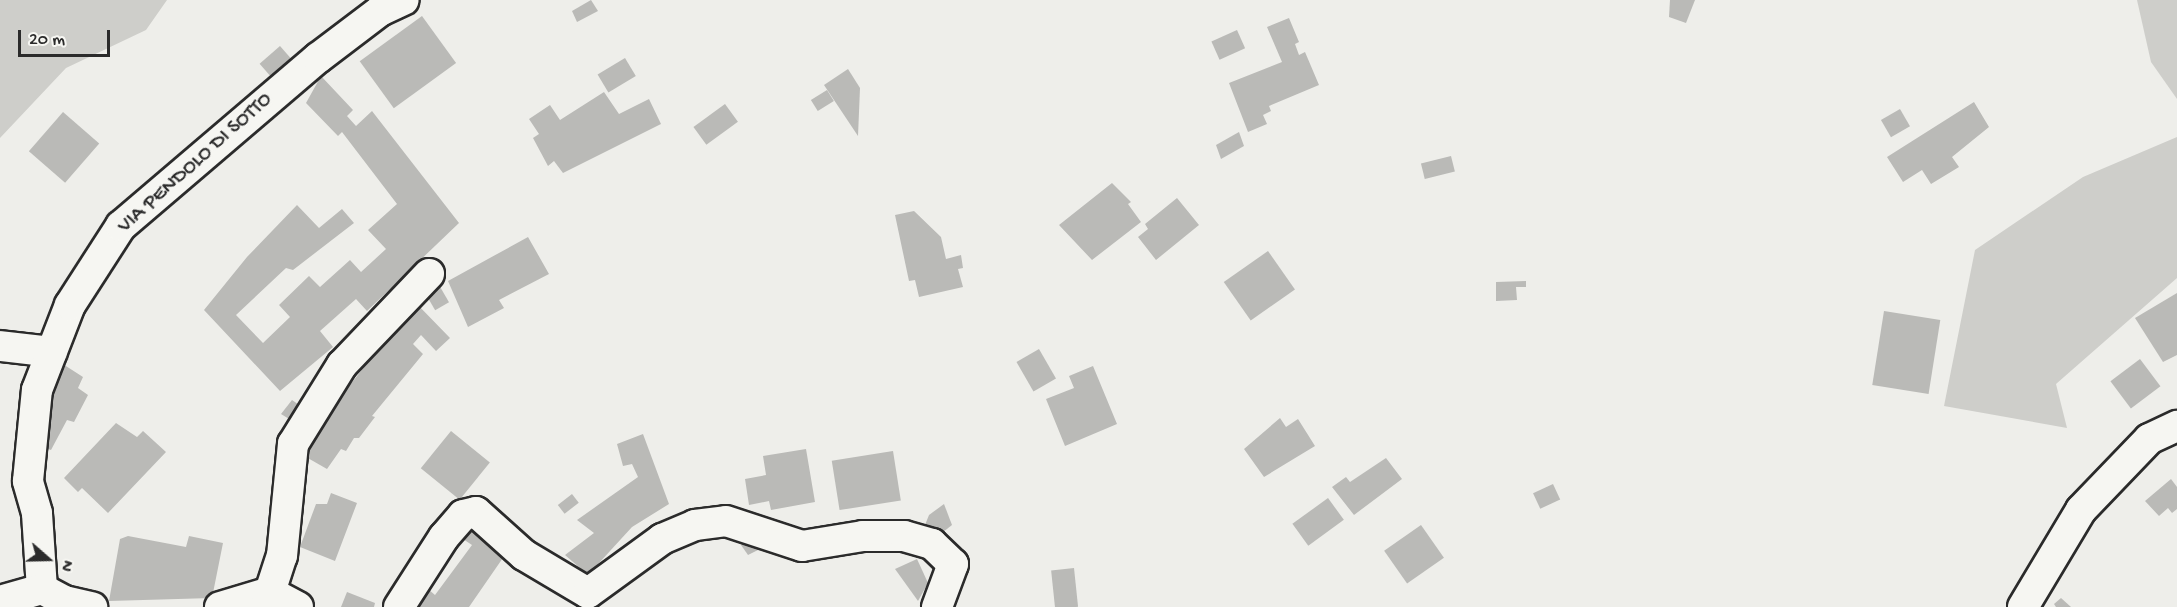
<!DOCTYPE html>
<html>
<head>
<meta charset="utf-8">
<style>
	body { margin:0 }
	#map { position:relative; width:2177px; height:607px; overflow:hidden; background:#eeeeea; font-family:"Gochi Hand",sans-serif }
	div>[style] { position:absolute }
	.green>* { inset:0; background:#cececa }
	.building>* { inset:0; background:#babab7; transform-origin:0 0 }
	.roads { filter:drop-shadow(2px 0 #2b2b2b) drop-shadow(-2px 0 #2b2b2b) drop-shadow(0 2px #2b2b2b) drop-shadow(0 -2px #2b2b2b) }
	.minor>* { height:30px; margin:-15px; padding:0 15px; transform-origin:15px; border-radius:15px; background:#f6f6f2 }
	span { translate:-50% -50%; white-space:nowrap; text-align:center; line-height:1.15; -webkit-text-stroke:6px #f6f6f2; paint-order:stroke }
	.street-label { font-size:21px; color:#2b2b2b }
	.north { position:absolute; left:18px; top:529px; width:60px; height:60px; -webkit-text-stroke:4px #f6f6f2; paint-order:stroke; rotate:110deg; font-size:16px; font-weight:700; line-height:24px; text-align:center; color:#2b2b2b }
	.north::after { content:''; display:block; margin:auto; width:21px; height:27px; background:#2b2b2b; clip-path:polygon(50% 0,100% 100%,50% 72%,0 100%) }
	.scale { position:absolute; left:18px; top:30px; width:92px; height:27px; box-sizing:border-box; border:3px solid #2b2b2b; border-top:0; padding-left:8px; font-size:18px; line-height:21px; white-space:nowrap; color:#2b2b2b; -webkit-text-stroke:4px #f6f6f2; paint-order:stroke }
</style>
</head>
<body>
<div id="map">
	<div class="green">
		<i style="clip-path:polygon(0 0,167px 0,146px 30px,66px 68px,0 138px)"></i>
		<i style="clip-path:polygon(2137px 0,2177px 0,2177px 99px,2151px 62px)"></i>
		<i style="clip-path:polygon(2177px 137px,2177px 278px,2056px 384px,2067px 428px,1944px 406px,1975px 250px,2083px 177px)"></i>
	</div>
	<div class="building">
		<i style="clip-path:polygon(591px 0,598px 11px,577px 22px,572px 11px)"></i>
		<i style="clip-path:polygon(1670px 0,1695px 0,1686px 23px,1669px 17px)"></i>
		<i style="left:422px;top:16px;width:58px;height:77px;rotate:54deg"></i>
		<i style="clip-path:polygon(1289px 18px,1299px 42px,1295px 44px,1299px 55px,1305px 52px,1319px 85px,1269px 106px,1271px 111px,1263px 115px,1267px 124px,1248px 132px,1229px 83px,1282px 62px,1267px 27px)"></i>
		<i style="left:1237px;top:30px;width:20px;height:28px;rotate:66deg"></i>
		<i style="left:280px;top:46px;width:20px;height:27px;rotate:49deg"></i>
		<i style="left:625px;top:58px;width:21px;height:32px;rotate:59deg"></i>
		<i style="clip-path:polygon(848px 69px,860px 88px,858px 136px,824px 85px)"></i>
		<i style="clip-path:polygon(321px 76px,353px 110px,347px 116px,356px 126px,372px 111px,459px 223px,367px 311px,356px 299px,320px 331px,333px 347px,280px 391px,204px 310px,247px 257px,297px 205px,319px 228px,342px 209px,354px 223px,293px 270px,286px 268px,236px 315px,263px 343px,290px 317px,279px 305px,309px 276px,320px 287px,350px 260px,361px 272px,386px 249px,368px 230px,397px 204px,342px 132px,338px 136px,306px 103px)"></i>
		<i style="left:827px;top:90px;width:13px;height:19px;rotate:58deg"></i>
		<i style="clip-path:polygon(604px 92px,619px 114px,649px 99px,661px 124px,563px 173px,554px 161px,548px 166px,533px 138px,539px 134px,529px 119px,550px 105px,560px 120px)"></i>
		<i style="clip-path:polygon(1974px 102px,1989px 127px,1952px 157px,1959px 167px,1931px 184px,1922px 170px,1903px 182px,1887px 157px)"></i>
		<i style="left:725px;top:104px;width:22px;height:39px;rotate:54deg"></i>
		<i style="left:1900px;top:109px;width:20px;height:22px;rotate:60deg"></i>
		<i style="left:63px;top:112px;width:48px;height:52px;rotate:41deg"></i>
		<i style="clip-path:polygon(1239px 132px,1244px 146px,1221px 159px,1216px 145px)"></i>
		<i style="left:1451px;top:156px;width:16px;height:31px;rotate:76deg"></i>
		<i style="clip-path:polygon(1112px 183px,1131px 202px,1128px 204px,1141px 222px,1092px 260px,1059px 225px)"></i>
		<i style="clip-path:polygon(1177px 198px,1199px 225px,1156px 260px,1138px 237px,1148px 229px,1145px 224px)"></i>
		<i style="clip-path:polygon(914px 211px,941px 237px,946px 259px,961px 255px,963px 268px,958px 269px,963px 287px,919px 297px,915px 280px,909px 281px,895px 215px)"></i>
		<i style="clip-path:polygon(528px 237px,549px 274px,499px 300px,504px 308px,468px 327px,448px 281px)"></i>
		<i style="left:1268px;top:251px;width:47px;height:54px;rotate:55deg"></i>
		<i style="clip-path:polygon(1526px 281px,1526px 287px,1516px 287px,1517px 300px,1496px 301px,1496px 282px)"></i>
		<i style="left:439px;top:285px;width:20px;height:16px;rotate:60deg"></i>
		<i style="clip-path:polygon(2177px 293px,2177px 355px,2163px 362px,2135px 318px)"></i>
		<i style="clip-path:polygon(415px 302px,450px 338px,436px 351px,421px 335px,413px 344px,423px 354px,372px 416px,375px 417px,359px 438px,354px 438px,346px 451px,341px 449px,327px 469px,299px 453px,312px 430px,319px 433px,339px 399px)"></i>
		<i style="left:1884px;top:311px;width:57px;height:75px;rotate:9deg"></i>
		<i style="left:1039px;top:349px;width:34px;height:26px;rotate:60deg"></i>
		<i style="clip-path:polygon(55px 359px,83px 377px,78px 388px,88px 395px,74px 422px,67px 420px,51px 450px,33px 444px)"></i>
		<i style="left:2140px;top:359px;width:34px;height:37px;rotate:53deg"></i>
		<i style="clip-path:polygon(1093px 366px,1117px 424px,1065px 446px,1046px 399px,1074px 388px,1069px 376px)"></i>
		<i style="clip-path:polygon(292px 400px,302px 407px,294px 422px,281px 414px)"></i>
		<i style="clip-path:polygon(1280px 418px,1286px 427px,1298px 419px,1315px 446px,1264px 477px,1244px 449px)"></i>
		<i style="clip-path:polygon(116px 423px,137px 437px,143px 431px,166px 452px,108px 513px,82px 488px,78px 492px,64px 478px)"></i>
		<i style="left:451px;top:431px;width:50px;height:48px;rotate:39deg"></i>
		<i style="clip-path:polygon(643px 434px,669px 504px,632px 527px,588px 575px,565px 555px,594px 533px,577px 520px,638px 477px,632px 464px,623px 466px,617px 444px)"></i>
		<i style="clip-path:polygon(806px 449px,815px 502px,771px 510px,769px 501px,749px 505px,745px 479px,766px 475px,763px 456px)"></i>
		<i style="left:893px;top:451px;width:50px;height:62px;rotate:81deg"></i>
		<i style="clip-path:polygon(1386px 458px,1402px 479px,1354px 515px,1332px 487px,1346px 477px,1350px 482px)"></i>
		<i style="clip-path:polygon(2171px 479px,2177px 487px,2177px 509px,2172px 513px,2168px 508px,2159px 516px,2145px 501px)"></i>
		<i style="left:1553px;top:484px;width:17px;height:22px;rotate:65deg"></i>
		<i style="clip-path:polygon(331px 493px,357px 503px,335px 561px,300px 547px,316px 504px,327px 504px)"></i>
		<i style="left:572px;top:494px;width:11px;height:18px;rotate:52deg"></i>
		<i style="left:1328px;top:498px;width:27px;height:44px;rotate:54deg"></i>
		<i style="clip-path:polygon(944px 504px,952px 525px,938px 536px,925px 525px,929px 515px)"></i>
		<i style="clip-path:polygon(472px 524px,507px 552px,469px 607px,417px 607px,428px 589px,435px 595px,472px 545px,460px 537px)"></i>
		<i style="left:1421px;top:525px;width:40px;height:45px;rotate:55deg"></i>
		<i style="clip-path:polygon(128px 536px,186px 547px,189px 536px,223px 543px,212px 598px,109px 601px,120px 539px)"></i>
		<i style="clip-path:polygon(747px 537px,760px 549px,748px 555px,741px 545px)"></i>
		<i style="clip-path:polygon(917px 559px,928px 583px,918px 601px,895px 569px)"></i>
		<i style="left:1074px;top:568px;width:39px;height:23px;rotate:84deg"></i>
		<i style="clip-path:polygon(347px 592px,375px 603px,374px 607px,341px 607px)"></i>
		<i style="clip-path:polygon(2061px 598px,2071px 607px,2056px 607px,2054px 604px)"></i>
	</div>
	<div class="roads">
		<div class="minor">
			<i style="left:0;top:346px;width:52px;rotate:6.6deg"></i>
			<i style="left:42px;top:589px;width:76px;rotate:-93.8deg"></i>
			<i style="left:37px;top:513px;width:33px;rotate:-106deg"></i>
			<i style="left:28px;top:481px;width:91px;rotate:-84.4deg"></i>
			<i style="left:37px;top:390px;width:91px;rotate:-68.8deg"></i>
			<i style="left:70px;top:305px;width:94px;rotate:-57.2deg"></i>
			<i style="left:121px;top:226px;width:259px;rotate:-40.5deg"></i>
			<i style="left:318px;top:58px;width:78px;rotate:-37.2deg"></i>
			<i style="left:380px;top:11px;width:26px;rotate:-25deg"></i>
			<i style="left:0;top:601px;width:44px;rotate:-15.9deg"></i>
			<i style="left:42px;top:589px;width:26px;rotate:28deg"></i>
			<i style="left:65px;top:601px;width:28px;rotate:13deg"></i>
			<i style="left:220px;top:607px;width:52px;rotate:-16.7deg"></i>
			<i style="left:270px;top:592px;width:16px;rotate:105deg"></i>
			<i style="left:298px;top:607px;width:32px;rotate:-152deg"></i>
			<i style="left:270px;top:592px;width:38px;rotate:-72deg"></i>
			<i style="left:282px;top:556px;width:113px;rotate:-84.4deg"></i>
			<i style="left:293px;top:444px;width:93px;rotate:-58.2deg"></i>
			<i style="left:342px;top:365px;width:126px;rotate:-46.3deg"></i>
			<i style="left:399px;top:607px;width:83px;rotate:-57.3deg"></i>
			<i style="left:444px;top:537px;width:29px;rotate:-49deg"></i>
			<i style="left:463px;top:515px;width:13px;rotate:-13deg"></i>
			<i style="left:476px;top:512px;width:64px;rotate:41.9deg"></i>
			<i style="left:524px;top:555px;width:74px;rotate:30.7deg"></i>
			<i style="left:588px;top:593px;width:92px;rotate:-36.1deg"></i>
			<i style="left:662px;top:539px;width:36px;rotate:-23deg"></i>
			<i style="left:695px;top:525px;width:31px;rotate:-7deg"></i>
			<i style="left:726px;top:521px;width:80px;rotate:18.2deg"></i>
			<i style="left:802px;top:546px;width:62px;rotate:-9.3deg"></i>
			<i style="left:863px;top:536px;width:41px"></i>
			<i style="left:904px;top:536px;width:29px;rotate:16deg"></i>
			<i style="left:932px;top:544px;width:29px;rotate:44deg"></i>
			<i style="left:953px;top:564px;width:46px;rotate:110.4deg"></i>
			<i style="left:2023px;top:607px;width:113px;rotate:-59.1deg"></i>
			<i style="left:2081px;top:510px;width:98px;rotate:-46.2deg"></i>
			<i style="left:2149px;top:439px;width:31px;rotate:-25deg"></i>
		</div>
	</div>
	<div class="street-label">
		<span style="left:196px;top:164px;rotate:-42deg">VIA PENDOLO DI SOTTO</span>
	</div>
	<div class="north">N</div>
	<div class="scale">20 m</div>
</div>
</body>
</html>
